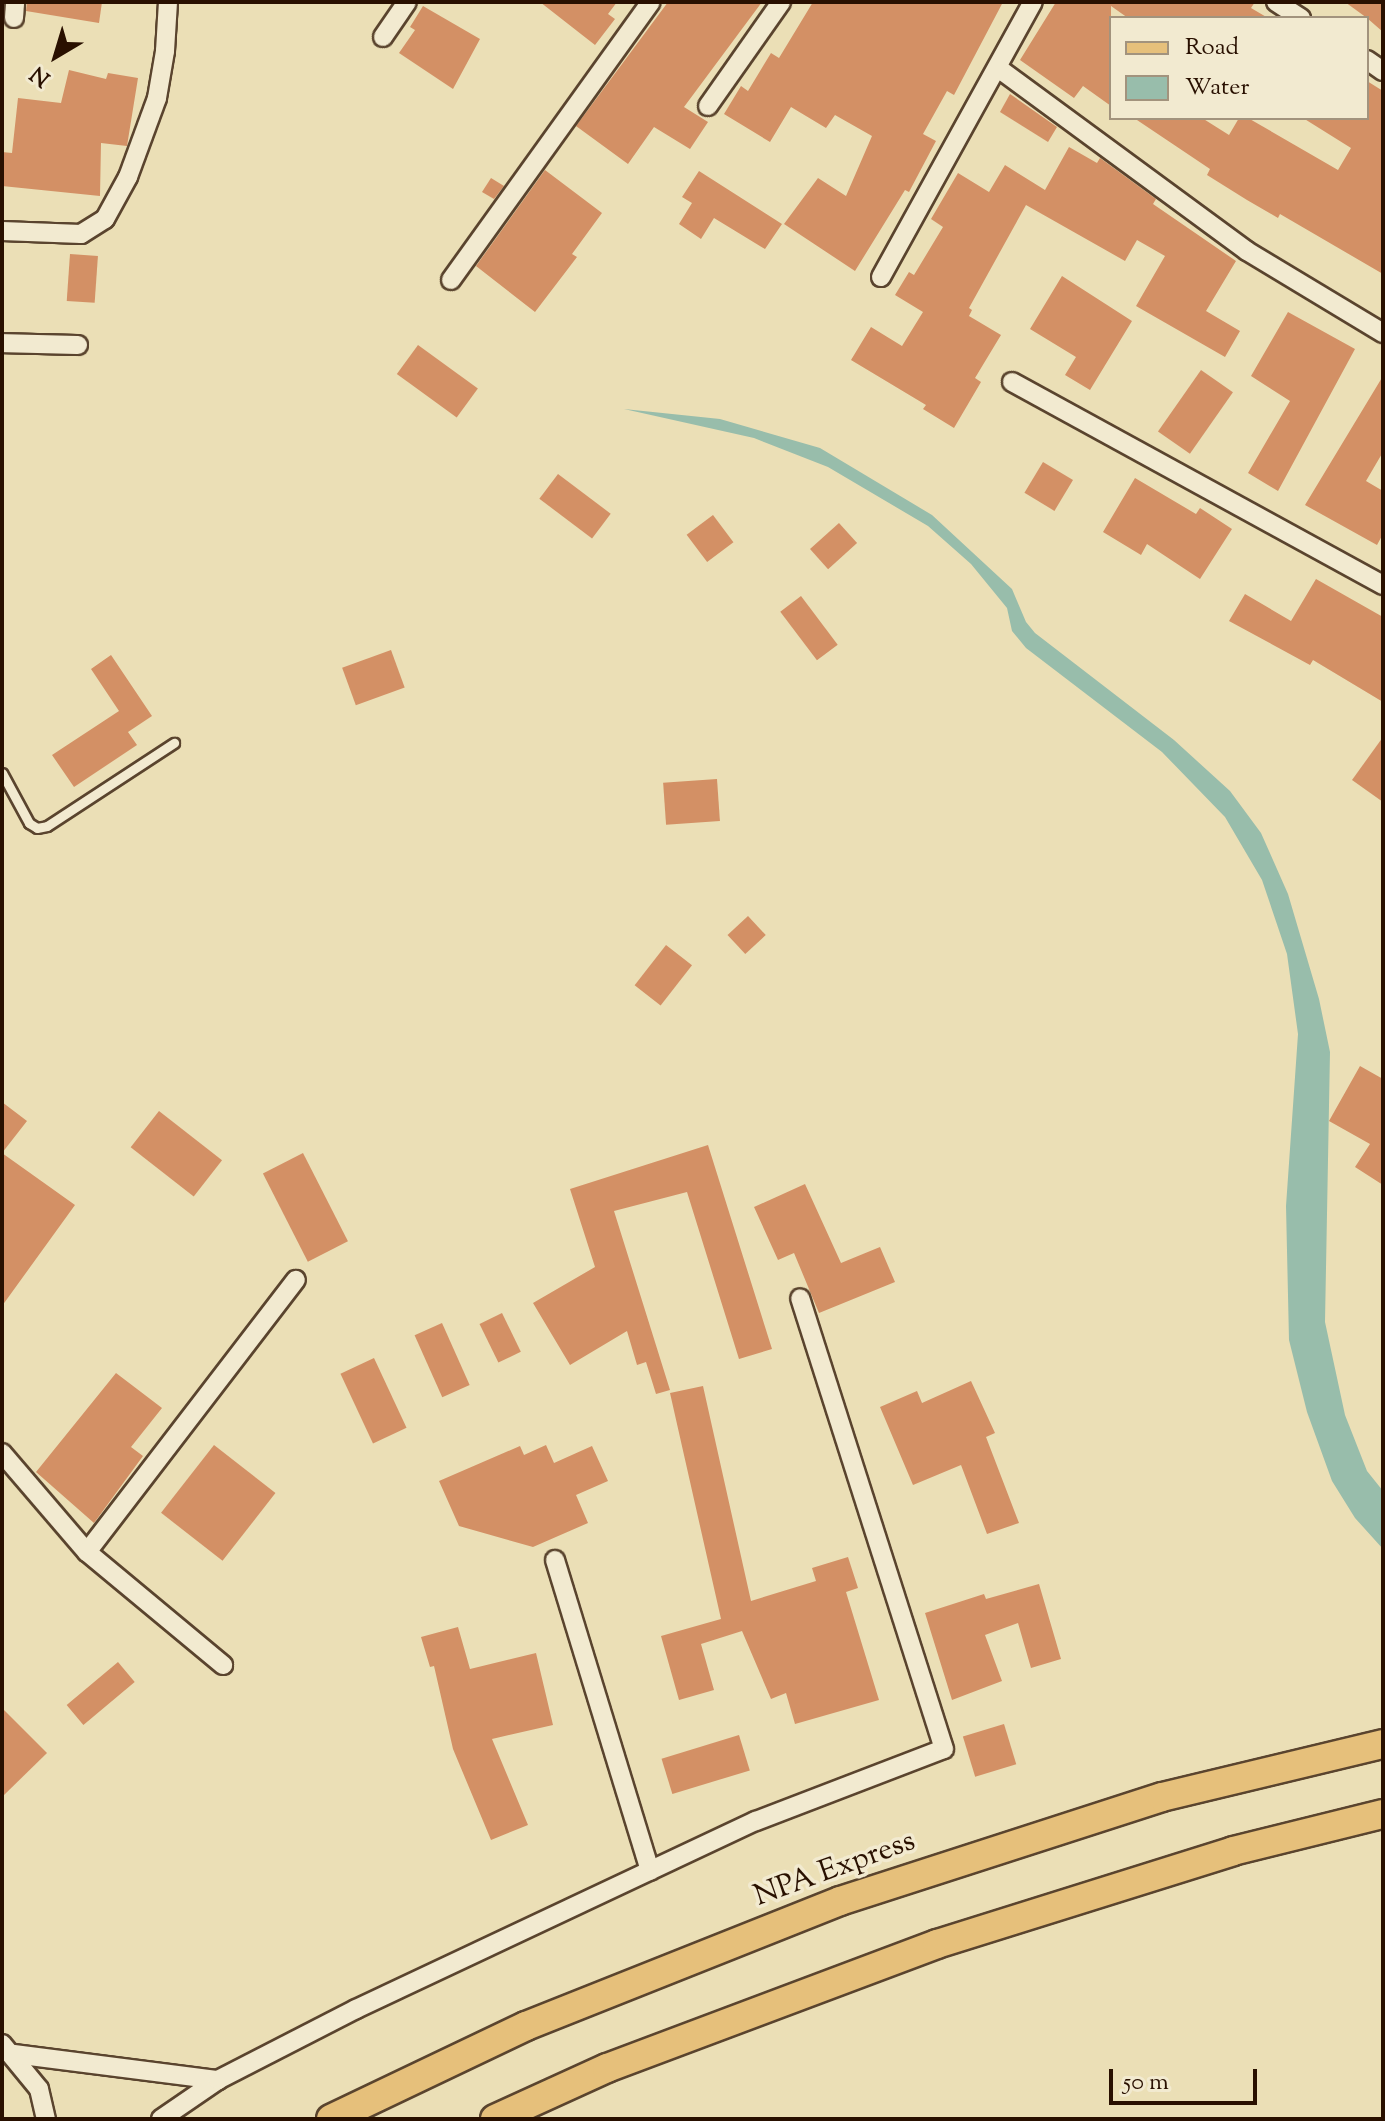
<!DOCTYPE html>
<html>
<head>
<meta charset="utf-8">
<style>
	body { margin:0 }
	#map { position:relative; width:1385px; height:2121px; overflow:hidden; background:#ebdfb6; font-family:"Sorts Mill Goudy",serif }
	div>[style] { position:absolute }
	.water>* { inset:0; background:#98bdab }
	.building>* { inset:0; background:#d39065; transform-origin:0 0 }
	.roads { filter:drop-shadow(2px 0 #5a442e) drop-shadow(-2px 0 #5a442e) drop-shadow(0 2px #5a442e) drop-shadow(0 -2px #5a442e) }
	.lane>* { height:9px; margin:-4.5px; padding:0 4.5px; transform-origin:4.5px; border-radius:4.5px; background:#f2ead0 }
	.street>* { height:18px; margin:-9px; padding:0 9px; transform-origin:9px; border-radius:9px; background:#f2ead0 }
	.primary>* { height:28px; margin:-14px; padding:0 14px; transform-origin:14px; border-radius:14px; background:#e6c07b }
	span { translate:-50% -50%; white-space:nowrap; text-align:center; line-height:1.15; -webkit-text-stroke:7px #f2ead0; paint-order:stroke }
	.street-label { font-size:30px; color:#291000 }
	.frame { position:absolute; inset:0; border:4px solid #291000; pointer-events:none }
	.legend { position:absolute; left:1109px; top:16px; width:260px; height:104px; box-sizing:border-box; background:#f2ead0; border:2px solid #a2937d; margin:0; padding:10px 14px; list-style:none; font-size:24px; color:#291000 }
	.legend li { display:flex; align-items:center; gap:16px; height:40px }
	.legend b { width:40px; border:2px solid #a2937d }
	.north { position:absolute; left:16px; top:16px; width:80px; height:80px; -webkit-text-stroke:6px #f2ead0; paint-order:stroke; rotate:218deg; font-size:22px; font-weight:700; line-height:32px; text-align:center; color:#291000 }
	.north::after { content:''; display:block; margin:auto; width:28px; height:36px; background:#291000; clip-path:polygon(50% 0,100% 100%,50% 72%,0 100%) }
	.scale { position:absolute; left:1109px; top:2069px; width:148px; height:36px; box-sizing:border-box; border:4px solid #291000; border-top:0; padding-left:10px; font-size:24px; line-height:28px; white-space:nowrap; color:#291000; -webkit-text-stroke:6px #f2ead0; paint-order:stroke }
</style>
</head>
<body>
<div id="map">
	<div class="water">
		<i style="clip-path:polygon(624px 409px,720px 419px,820px 448px,932px 515px,1012px 589px,1026px 622px,1035px 633px,1174px 740px,1230px 791px,1261px 833px,1288px 894px,1319px 999px,1330px 1052px,1325px 1322px,1345px 1415px,1367px 1471px,1383px 1491px,1383px 1549px,1355px 1518px,1332px 1481px,1307px 1412px,1289px 1340px,1286px 1206px,1298px 1034px,1287px 954px,1262px 880px,1225px 817px,1162px 752px,1026px 648px,1012px 631px,1007px 608px,971px 564px,928px 526px,828px 467px,754px 438px)"></i>
	</div>
	<div class="building">
		<i style="clip-path:polygon(27px 2px,102px 2px,99px 23px,26px 11px)"></i>
		<i style="clip-path:polygon(540px 2px,617px 2px,608px 14px,615px 19px,595px 45px)"></i>
		<i style="clip-path:polygon(668px 2px,762px 2px,684px 107px,708px 122px,690px 149px,654px 127px,628px 164px,576px 126px)"></i>
		<i style="clip-path:polygon(813px 2px,1003px 2px,954px 95px,947px 91px,923px 134px,936px 141px,909px 192px,905px 190px,855px 271px,784px 224px,818px 178px,846px 196px,872px 136px,835px 115px,826px 128px,791px 107px,770px 142px,724px 114px,741px 86px,748px 91px,771px 53px,779px 58px)"></i>
		<i style="clip-path:polygon(1056px 2px,1255px 2px,1251px 8px,1268px 18px,1128px 18px,1111px 6px,1111px 106px,1083px 86px,1074px 98px,1020px 60px)"></i>
		<i style="clip-path:polygon(1345px 2px,1383px 2px,1383px 32px,1367px 18px)"></i>
		<i style="clip-path:polygon(423px 6px,480px 39px,453px 89px,399px 53px,415px 30px,410px 27px)"></i>
		<i style="clip-path:polygon(69px 70px,106px 79px,108px 73px,138px 78px,127px 146px,101px 143px,100px 196px,2px 186px,2px 152px,12px 153px,18px 98px,61px 103px)"></i>
		<i style="clip-path:polygon(1367px 81px,1383px 91px,1383px 274px,1280px 214px,1278px 218px,1247px 200px,1207px 175px,1210px 169px,1134px 118px,1202px 118px,1229px 135px,1239px 118px,1248px 118px,1338px 170px,1351px 148px,1303px 118px,1367px 118px)"></i>
		<i style="clip-path:polygon(1010px 94px,1057px 127px,1048px 142px,1000px 112px)"></i>
		<i style="clip-path:polygon(1069px 147px,1097px 163px,1100px 158px,1156px 199px,1153px 204px,1236px 261px,1206px 311px,1240px 331px,1225px 357px,1136px 306px,1165px 256px,1137px 240px,1125px 261px,1026px 205px,969px 308px,972px 310px,969px 316px,1001px 335px,975px 378px,981px 382px,954px 428px,923px 409px,926px 405px,851px 360px,871px 327px,902px 346px,923px 312px,895px 295px,909px 272px,914px 275px,943px 227px,931px 219px,958px 173px,989px 192px,1005px 165px,1045px 190px)"></i>
		<i style="clip-path:polygon(545px 170px,602px 213px,572px 254px,577px 257px,535px 312px,476px 266px)"></i>
		<i style="clip-path:polygon(699px 171px,782px 224px,765px 249px,714px 218px,701px 239px,679px 224px,692px 203px,682px 197px)"></i>
		<i style="clip-path:polygon(491px 178px,504px 186px,494px 199px,482px 192px)"></i>
		<i style="left:70px;top:254px;width:28px;height:47px;rotate:4deg"></i>
		<i style="clip-path:polygon(1062px 276px,1132px 321px,1090px 390px,1065px 375px,1076px 357px,1030px 329px)"></i>
		<i style="clip-path:polygon(1288px 312px,1355px 349px,1278px 491px,1248px 473px,1290px 401px,1251px 376px)"></i>
		<i style="left:418px;top:345px;width:74px;height:36px;rotate:36deg"></i>
		<i style="left:1201px;top:370px;width:39px;height:75px;rotate:35deg"></i>
		<i style="clip-path:polygon(1383px 376px,1383px 452px,1366px 481px,1383px 491px,1383px 534px,1377px 545px,1305px 505px)"></i>
		<i style="left:1043px;top:462px;width:35px;height:36px;rotate:31deg"></i>
		<i style="left:558px;top:474px;width:66px;height:31px;rotate:37deg"></i>
		<i style="clip-path:polygon(1135px 478px,1196px 514px,1200px 508px,1232px 529px,1200px 579px,1147px 544px,1141px 555px,1103px 532px)"></i>
		<i style="left:713px;top:515px;width:34px;height:33px;rotate:53deg"></i>
		<i style="left:839px;top:523px;width:27px;height:39px;rotate:48deg"></i>
		<i style="clip-path:polygon(1316px 579px,1383px 617px,1383px 702px,1313px 660px,1310px 665px,1229px 621px,1245px 594px,1291px 621px)"></i>
		<i style="left:801px;top:596px;width:61px;height:26px;rotate:53deg"></i>
		<i style="left:391px;top:650px;width:40px;height:52px;rotate:70deg"></i>
		<i style="clip-path:polygon(111px 655px,152px 716px,128px 732px,137px 745px,74px 787px,52px 755px,119px 711px,91px 669px)"></i>
		<i style="clip-path:polygon(1383px 737px,1383px 802px,1352px 780px)"></i>
		<i style="left:717px;top:779px;width:42px;height:54px;rotate:86deg"></i>
		<i style="left:748px;top:916px;width:26px;height:28px;rotate:47deg"></i>
		<i style="left:666px;top:945px;width:33px;height:51px;rotate:38deg"></i>
		<i style="clip-path:polygon(1360px 1066px,1383px 1079px,1383px 1185px,1355px 1167px,1370px 1144px,1329px 1121px)"></i>
		<i style="clip-path:polygon(2px 1102px,27px 1121px,2px 1153px,75px 1205px,2px 1306px)"></i>
		<i style="left:159px;top:1111px;width:80px;height:46px;rotate:38deg"></i>
		<i style="clip-path:polygon(708px 1145px,772px 1349px,739px 1359px,687px 1192px,614px 1211px,670px 1390px,656px 1394px,646px 1362px,637px 1365px,627px 1331px,570px 1365px,533px 1303px,595px 1267px,570px 1189px)"></i>
		<i style="left:303px;top:1153px;width:99px;height:45px;rotate:63deg"></i>
		<i style="clip-path:polygon(805px 1184px,841px 1263px,880px 1247px,895px 1282px,819px 1313px,794px 1253px,778px 1260px,754px 1207px)"></i>
		<i style="left:502px;top:1313px;width:43px;height:25px;rotate:64deg"></i>
		<i style="left:442px;top:1323px;width:68px;height:30px;rotate:66deg"></i>
		<i style="left:374px;top:1358px;width:77px;height:37px;rotate:65deg"></i>
		<i style="clip-path:polygon(116px 1373px,162px 1408px,131px 1447px,143px 1456px,94px 1523px,36px 1472px)"></i>
		<i style="clip-path:polygon(971px 1381px,995px 1433px,986px 1437px,1019px 1523px,987px 1534px,961px 1465px,913px 1485px,880px 1407px,917px 1391px,922px 1403px)"></i>
		<i style="clip-path:polygon(703px 1386px,751px 1601px,816px 1581px,812px 1568px,848px 1557px,858px 1588px,846px 1592px,879px 1700px,795px 1724px,786px 1693px,771px 1699px,742px 1631px,701px 1644px,714px 1690px,679px 1700px,661px 1636px,721px 1619px,670px 1393px)"></i>
		<i style="left:214px;top:1445px;width:78px;height:86px;rotate:38deg"></i>
		<i style="clip-path:polygon(546px 1445px,554px 1463px,592px 1446px,608px 1481px,576px 1495px,588px 1523px,533px 1547px,459px 1526px,439px 1481px,520px 1446px,524px 1455px)"></i>
		<i style="clip-path:polygon(1039px 1584px,1061px 1659px,1031px 1668px,1018px 1623px,985px 1635px,1002px 1681px,952px 1700px,925px 1613px,984px 1594px,986px 1599px)"></i>
		<i style="clip-path:polygon(458px 1627px,470px 1669px,536px 1653px,553px 1725px,492px 1739px,528px 1825px,491px 1840px,453px 1749px,434px 1666px,430px 1667px,421px 1637px)"></i>
		<i style="left:118px;top:1662px;width:26px;height:67px;rotate:50deg"></i>
		<i style="clip-path:polygon(2px 1708px,47px 1753px,2px 1797px)"></i>
		<i style="left:1004px;top:1724px;width:42px;height:43px;rotate:73deg"></i>
		<i style="left:739px;top:1735px;width:37px;height:81px;rotate:73deg"></i>
	</div>
	<div class="roads">
		<div class="lane">
			<i style="left:2px;top:773px;width:57px;rotate:61.6deg"></i>
			<i style="left:29px;top:823px;width:9px;rotate:32deg"></i>
			<i style="left:37px;top:828px;width:10px;rotate:-11deg"></i>
			<i style="left:47px;top:826px;width:152px;rotate:-33.2deg"></i>
		</div>
		<div class="street">
			<i style="left:1276px;top:2px;width:30px;rotate:33deg"></i>
			<i style="left:14px;top:18px;width:16px;rotate:-86deg"></i>
			<i style="left:383px;top:37px;width:42px;rotate:-55.6deg"></i>
			<i style="left:1367px;top:60px;width:19px;rotate:35deg"></i>
			<i style="left:998px;top:68px;width:309px;rotate:36.3deg"></i>
			<i style="left:1247px;top:251px;width:159px;rotate:31.1deg"></i>
			<i style="left:708px;top:106px;width:127px;rotate:-54.9deg"></i>
			<i style="left:2px;top:231px;width:79px;rotate:2.2deg"></i>
			<i style="left:81px;top:234px;width:28px;rotate:-32deg"></i>
			<i style="left:105px;top:219px;width:48px;rotate:-61.3deg"></i>
			<i style="left:128px;top:177px;width:84px;rotate:-69.8deg"></i>
			<i style="left:157px;top:98px;width:48px;rotate:-80.3deg"></i>
			<i style="left:165px;top:51px;width:49px;rotate:-86.5deg"></i>
			<i style="left:881px;top:277px;width:314px;rotate:-61.1deg"></i>
			<i style="left:451px;top:280px;width:342px;rotate:-54.3deg"></i>
			<i style="left:2px;top:343px;width:76px;rotate:1.5deg"></i>
			<i style="left:1012px;top:382px;width:423px;rotate:28.7deg"></i>
			<i style="left:2px;top:1453px;width:130px;rotate:49.4deg"></i>
			<i style="left:87px;top:1552px;width:343px;rotate:-52.5deg"></i>
			<i style="left:87px;top:1552px;width:177px;rotate:39.7deg"></i>
			<i style="left:555px;top:1560px;width:325px;rotate:73deg"></i>
			<i style="left:2px;top:2044px;width:58px;rotate:50.6deg"></i>
			<i style="left:39px;top:2089px;width:31px;rotate:77deg"></i>
			<i style="left:14px;top:2054px;width:206px;rotate:7.3deg"></i>
			<i style="left:161px;top:2119px;width:69px;rotate:-34.4deg"></i>
			<i style="left:218px;top:2080px;width:155px;rotate:-27.2deg"></i>
			<i style="left:356px;top:2009px;width:442px;rotate:-25.2deg"></i>
			<i style="left:756px;top:1821px;width:201px;rotate:-21deg"></i>
			<i style="left:944px;top:1749px;width:473px;rotate:-107.7deg"></i>
		</div>
		<div class="primary">
			<i style="left:331px;top:2119px;width:216px;rotate:-25.5deg"></i>
			<i style="left:526px;top:2026px;width:338px;rotate:-21.7deg"></i>
			<i style="left:840px;top:1901px;width:338px;rotate:-17.9deg"></i>
			<i style="left:1162px;top:1797px;width:227px;rotate:-13.5deg"></i>
			<i style="left:495px;top:2119px;width:123px;rotate:-24.5deg"></i>
			<i style="left:607px;top:2068px;width:353px;rotate:-20.6deg"></i>
			<i style="left:937px;top:1944px;width:310px;rotate:-17.4deg"></i>
			<i style="left:1233px;top:1851px;width:154px;rotate:-13.9deg"></i>
		</div>
	</div>
	<div class="street-label">
		<span style="left:835px;top:1870px;rotate:-20deg">NPA Express</span>
	</div>
	<div class="frame"></div>
	<ul class="legend">
	<li><b style="height:10px;background:#e6c07b"></b>Road</li>
	<li><b style="height:22px;background:#98bdab"></b>Water</li>
	</ul>
	<div class="north">N</div>
	<div class="scale">50 m</div>
</div>
</body>
</html>
